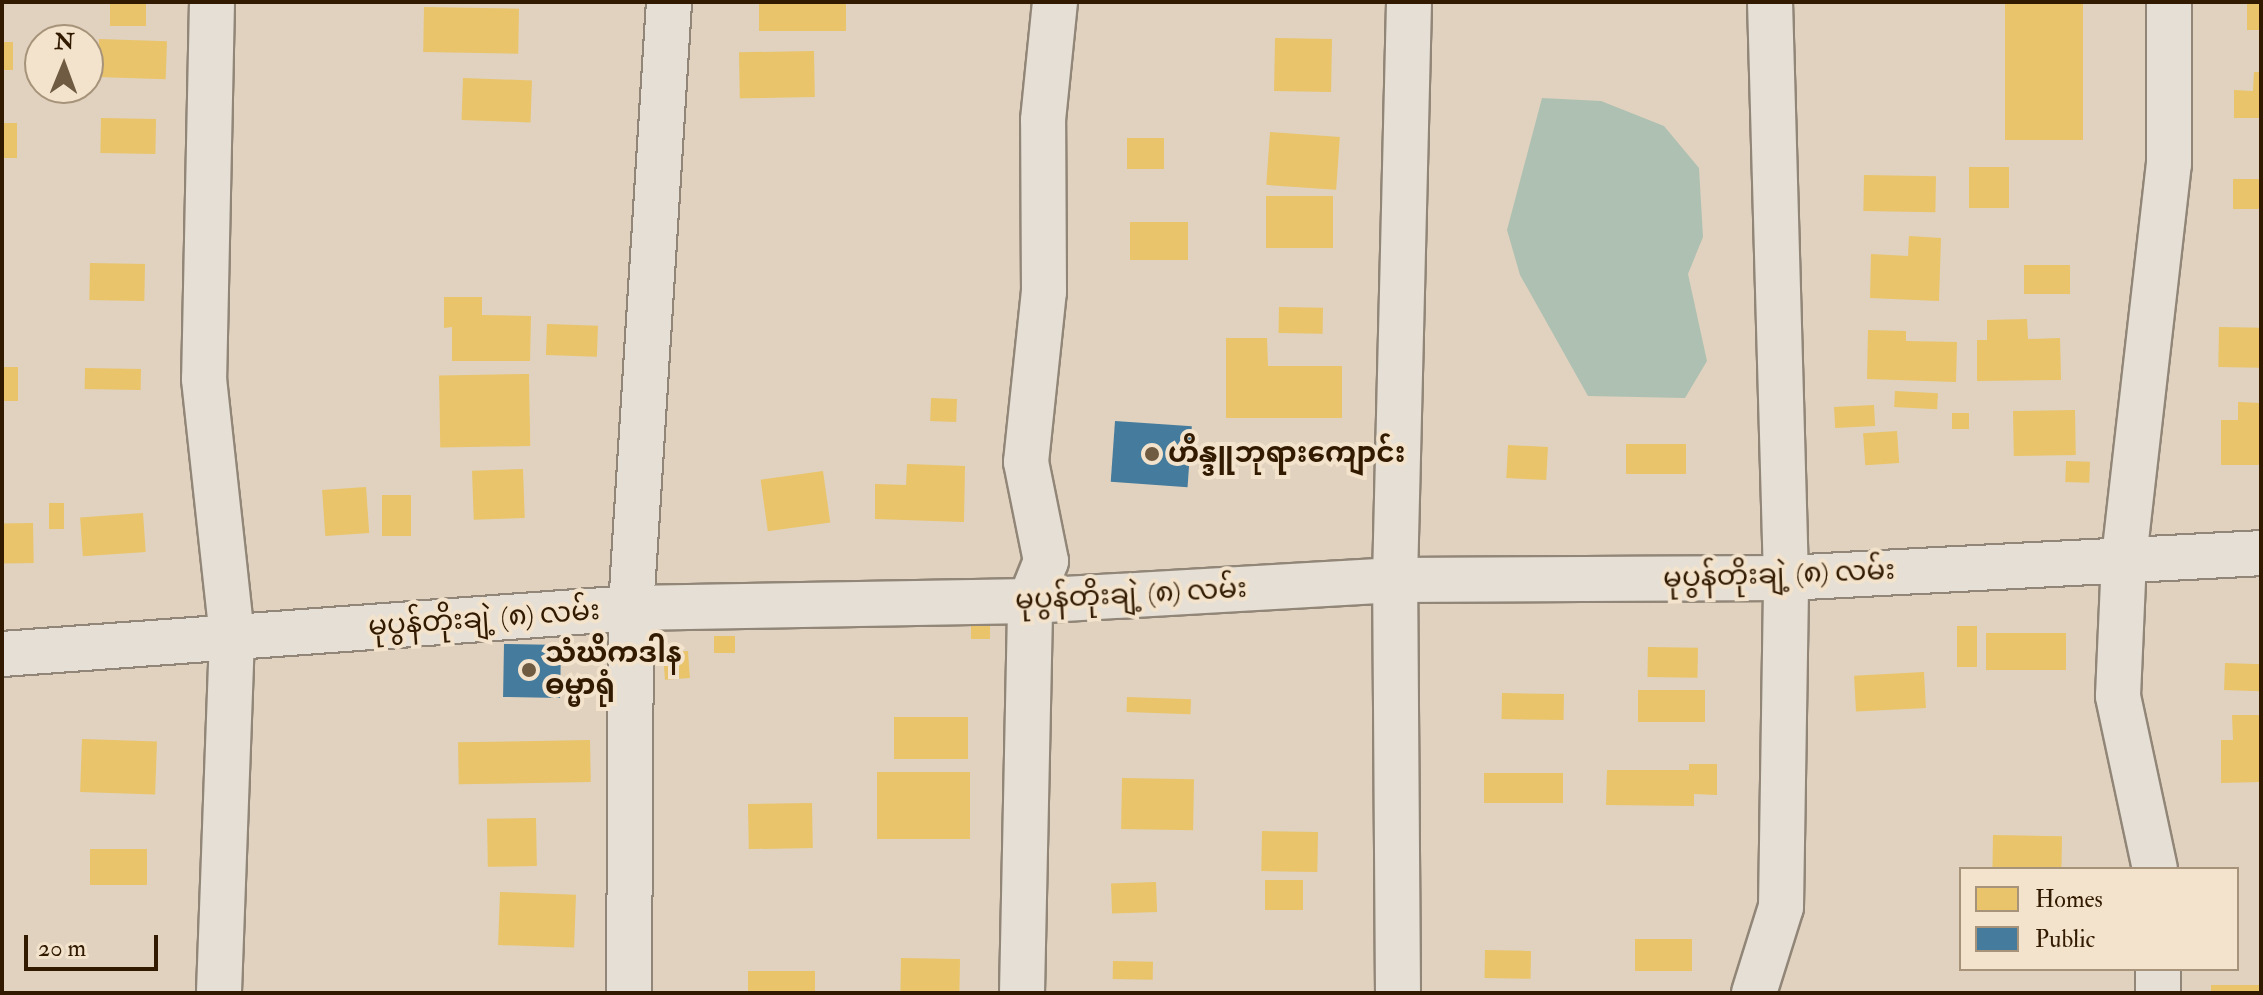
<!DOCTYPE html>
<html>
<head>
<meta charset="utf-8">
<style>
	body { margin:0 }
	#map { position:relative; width:2263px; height:995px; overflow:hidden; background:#e0d2be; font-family:"IM FELL Double Pica","Noto Sans Myanmar",serif }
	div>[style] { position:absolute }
	.water>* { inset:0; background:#aec0b2 }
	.homes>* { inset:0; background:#e9c46a; transform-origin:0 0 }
	.public>* { inset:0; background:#457b9d; transform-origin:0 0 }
	.roads { filter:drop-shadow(2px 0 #918677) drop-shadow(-2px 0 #918677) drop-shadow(0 2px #918677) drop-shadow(0 -2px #918677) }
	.street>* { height:44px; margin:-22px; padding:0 22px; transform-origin:22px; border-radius:22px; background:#e5dfd5 }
	.dots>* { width:22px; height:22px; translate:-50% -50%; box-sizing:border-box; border:4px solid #f3e3cc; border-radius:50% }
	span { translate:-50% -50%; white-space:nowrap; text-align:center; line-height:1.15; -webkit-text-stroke:8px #f3e3cc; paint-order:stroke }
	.poi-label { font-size:28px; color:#321a00; font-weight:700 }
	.left { translate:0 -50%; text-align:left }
	.street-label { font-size:28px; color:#321a00 }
	.frame { position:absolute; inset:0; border:4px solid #321a00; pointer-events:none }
	.legend { position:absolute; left:1959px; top:867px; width:280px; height:104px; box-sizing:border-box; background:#f3e3cc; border:2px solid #a6937a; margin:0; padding:10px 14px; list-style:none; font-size:24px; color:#321a00 }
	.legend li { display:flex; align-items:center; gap:16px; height:40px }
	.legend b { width:40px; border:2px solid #a6937a }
	.north { position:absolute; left:24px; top:24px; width:80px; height:80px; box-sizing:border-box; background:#f3e3cc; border:2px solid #a6937a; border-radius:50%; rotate:1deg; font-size:22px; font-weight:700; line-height:32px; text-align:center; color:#321a00 }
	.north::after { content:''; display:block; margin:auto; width:28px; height:36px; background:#6f5a42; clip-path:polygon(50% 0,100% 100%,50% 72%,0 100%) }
	.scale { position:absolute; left:24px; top:935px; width:134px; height:36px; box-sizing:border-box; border:4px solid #321a00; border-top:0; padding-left:10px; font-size:24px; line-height:28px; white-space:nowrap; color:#321a00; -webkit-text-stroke:6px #f3e3cc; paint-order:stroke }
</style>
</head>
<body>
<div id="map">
	<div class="water">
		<i style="clip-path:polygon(1542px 98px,1601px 101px,1664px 126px,1699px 168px,1703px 237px,1688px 274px,1707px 361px,1685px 398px,1588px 396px,1520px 275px,1507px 230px)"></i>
	</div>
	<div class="homes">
		<i style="left:110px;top:2px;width:36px;height:24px"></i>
		<i style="left:759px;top:2px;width:87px;height:29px"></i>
		<i style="left:2005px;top:2px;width:78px;height:138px"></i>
		<i style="left:2247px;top:2px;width:14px;height:28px"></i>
		<i style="left:424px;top:7px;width:95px;height:45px;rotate:1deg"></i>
		<i style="left:1275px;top:38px;width:57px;height:53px;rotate:1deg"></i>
		<i style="left:99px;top:39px;width:68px;height:38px;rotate:2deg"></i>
		<i style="left:2px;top:42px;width:11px;height:28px"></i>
		<i style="left:814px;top:51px;width:46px;height:75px;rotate:89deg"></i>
		<i style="clip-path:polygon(2254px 72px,2261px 72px,2261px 118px,2234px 118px,2234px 90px,2253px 91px)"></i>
		<i style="left:463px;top:78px;width:69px;height:42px;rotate:2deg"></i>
		<i style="left:101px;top:118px;width:55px;height:35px;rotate:1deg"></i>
		<i style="left:2px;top:123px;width:15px;height:35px"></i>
		<i style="left:1270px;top:132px;width:70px;height:53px;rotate:4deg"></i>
		<i style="left:1127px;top:138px;width:37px;height:31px"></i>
		<i style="left:1969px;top:167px;width:40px;height:41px"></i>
		<i style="left:1864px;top:175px;width:72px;height:36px;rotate:1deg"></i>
		<i style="left:2233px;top:179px;width:28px;height:30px"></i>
		<i style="left:1266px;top:196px;width:67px;height:52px"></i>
		<i style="left:1130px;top:222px;width:58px;height:38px"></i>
		<i style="clip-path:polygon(1909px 236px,1941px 238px,1939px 301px,1870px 298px,1871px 254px,1908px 256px)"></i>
		<i style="left:90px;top:263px;width:55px;height:37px;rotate:1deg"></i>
		<i style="left:2024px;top:265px;width:46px;height:29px"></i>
		<i style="clip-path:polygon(444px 297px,482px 297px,482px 315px,531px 316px,530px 361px,452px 361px,452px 327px,444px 328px)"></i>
		<i style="left:1279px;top:307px;width:44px;height:26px;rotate:1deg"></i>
		<i style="clip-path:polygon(2027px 319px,2028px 339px,2060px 338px,2061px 380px,1977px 381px,1977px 340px,1987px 340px,1987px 320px)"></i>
		<i style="left:547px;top:324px;width:51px;height:31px;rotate:2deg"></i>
		<i style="left:2219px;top:327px;width:42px;height:40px;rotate:1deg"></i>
		<i style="clip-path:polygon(1868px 330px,1906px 331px,1906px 341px,1957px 342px,1956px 382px,1867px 379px)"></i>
		<i style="clip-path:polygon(1226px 338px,1267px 338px,1268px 366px,1342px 366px,1342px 418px,1226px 418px)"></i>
		<i style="left:2px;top:367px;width:16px;height:34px"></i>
		<i style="left:85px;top:368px;width:56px;height:21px;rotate:1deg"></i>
		<i style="left:529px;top:374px;width:72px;height:90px;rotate:89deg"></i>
		<i style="left:1895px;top:391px;width:43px;height:16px;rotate:3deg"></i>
		<i style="left:931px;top:398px;width:26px;height:23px;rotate:2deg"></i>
		<i style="clip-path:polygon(2238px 402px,2261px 403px,2261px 465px,2221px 465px,2221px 420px,2238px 420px)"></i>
		<i style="left:1874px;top:405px;width:21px;height:40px;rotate:87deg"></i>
		<i style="left:2075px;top:410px;width:45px;height:62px;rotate:89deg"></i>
		<i style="left:1952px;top:413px;width:17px;height:16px"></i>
		<i style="left:1897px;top:431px;width:32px;height:34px;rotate:86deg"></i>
		<i style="left:1626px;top:444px;width:60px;height:30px"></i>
		<i style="left:1508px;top:445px;width:40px;height:33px;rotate:3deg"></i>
		<i style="left:2066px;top:461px;width:24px;height:21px;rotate:2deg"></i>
		<i style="clip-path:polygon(907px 464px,965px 466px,964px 522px,875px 519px,875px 484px,906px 485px)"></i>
		<i style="left:523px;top:469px;width:49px;height:51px;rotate:88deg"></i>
		<i style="left:823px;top:471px;width:52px;height:63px;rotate:82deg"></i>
		<i style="left:366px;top:487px;width:46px;height:44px;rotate:86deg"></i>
		<i style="left:411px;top:495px;width:41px;height:29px;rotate:90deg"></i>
		<i style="left:49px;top:503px;width:15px;height:26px"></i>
		<i style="left:143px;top:513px;width:39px;height:63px;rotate:86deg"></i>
		<i style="left:33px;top:523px;width:40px;height:31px;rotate:89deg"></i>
		<i style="left:971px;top:625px;width:19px;height:14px"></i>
		<i style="left:1977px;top:626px;width:41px;height:20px;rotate:90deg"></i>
		<i style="left:1986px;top:633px;width:80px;height:37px"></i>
		<i style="left:714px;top:636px;width:21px;height:17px"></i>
		<i style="left:1648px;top:647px;width:50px;height:30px;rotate:1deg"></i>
		<i style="left:688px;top:651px;width:27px;height:25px;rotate:86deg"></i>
		<i style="left:2225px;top:663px;width:36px;height:27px;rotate:2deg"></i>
		<i style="left:1924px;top:672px;width:36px;height:70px;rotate:87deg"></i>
		<i style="left:1638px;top:690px;width:67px;height:32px"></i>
		<i style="left:1502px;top:693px;width:62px;height:26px;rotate:1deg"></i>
		<i style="left:1127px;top:697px;width:64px;height:15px;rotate:2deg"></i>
		<i style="clip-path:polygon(2232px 715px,2261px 715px,2261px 782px,2221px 783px,2221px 740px,2233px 740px)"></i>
		<i style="left:894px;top:717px;width:74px;height:42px"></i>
		<i style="left:82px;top:739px;width:75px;height:53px;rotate:2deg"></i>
		<i style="left:590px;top:740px;width:42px;height:132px;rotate:89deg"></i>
		<i style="clip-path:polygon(1689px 764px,1717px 764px,1717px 795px,1694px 794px,1694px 806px,1606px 805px,1607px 770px,1689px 770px)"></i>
		<i style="left:877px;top:772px;width:93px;height:67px"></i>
		<i style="left:1484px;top:773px;width:79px;height:30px"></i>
		<i style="left:1122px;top:778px;width:72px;height:51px;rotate:1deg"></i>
		<i style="left:812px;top:803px;width:45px;height:64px;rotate:89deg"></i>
		<i style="left:536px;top:818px;width:48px;height:49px;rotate:89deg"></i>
		<i style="left:1262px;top:831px;width:56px;height:40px;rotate:1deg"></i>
		<i style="left:1993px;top:835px;width:69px;height:34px;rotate:1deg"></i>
		<i style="left:90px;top:849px;width:57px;height:36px"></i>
		<i style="left:1265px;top:880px;width:38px;height:30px"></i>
		<i style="left:1156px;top:882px;width:30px;height:45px;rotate:88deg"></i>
		<i style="left:500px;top:892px;width:76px;height:53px;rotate:2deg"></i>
		<i style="left:1692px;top:939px;width:32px;height:57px;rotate:90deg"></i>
		<i style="left:1485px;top:950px;width:46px;height:28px;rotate:1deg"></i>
		<i style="left:901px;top:958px;width:59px;height:35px;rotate:1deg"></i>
		<i style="left:1113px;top:961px;width:40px;height:18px;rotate:1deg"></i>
		<i style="left:815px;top:971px;width:22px;height:67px;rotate:90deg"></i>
		<i style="left:2211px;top:985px;width:50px;height:8px"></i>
	</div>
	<div class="public">
		<i style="left:1115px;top:421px;width:77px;height:61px;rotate:4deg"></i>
		<i style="left:504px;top:644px;width:57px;height:53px;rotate:1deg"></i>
	</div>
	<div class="roads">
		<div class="street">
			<i style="left:212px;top:2px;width:377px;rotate:91.2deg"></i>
			<i style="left:204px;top:379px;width:260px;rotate:83.8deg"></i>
			<i style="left:232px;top:637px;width:356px;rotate:92.1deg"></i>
			<i style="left:2px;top:654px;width:631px;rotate:-4.18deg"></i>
			<i style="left:631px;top:608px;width:399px;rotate:-1deg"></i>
			<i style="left:1030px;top:601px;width:366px;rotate:-3.3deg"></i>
			<i style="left:1395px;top:580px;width:391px;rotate:-0.3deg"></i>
			<i style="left:1786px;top:578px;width:476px;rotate:-3deg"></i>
			<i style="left:2155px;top:869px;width:177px;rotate:-102.1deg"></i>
			<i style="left:2118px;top:696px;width:138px;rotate:-87.5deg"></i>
			<i style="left:2124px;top:558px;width:397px;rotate:-83.5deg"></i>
			<i style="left:2169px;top:164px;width:162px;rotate:-90deg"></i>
			<i style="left:2158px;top:969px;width:24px;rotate:90deg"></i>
			<i style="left:629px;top:993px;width:385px;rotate:-89.7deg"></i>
			<i style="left:631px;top:608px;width:607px;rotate:-86.41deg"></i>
			<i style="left:1022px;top:993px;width:392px;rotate:-88.8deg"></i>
			<i style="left:1030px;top:601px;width:43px;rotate:-68.2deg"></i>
			<i style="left:1046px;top:561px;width:101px;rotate:-101.4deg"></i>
			<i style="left:1026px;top:462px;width:171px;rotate:-84deg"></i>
			<i style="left:1044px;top:292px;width:172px;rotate:-90.3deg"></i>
			<i style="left:1043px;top:120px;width:119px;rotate:-84.2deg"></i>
			<i style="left:1398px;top:993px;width:413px;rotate:-90.4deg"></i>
			<i style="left:1395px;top:580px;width:578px;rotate:-88.61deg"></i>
			<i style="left:1754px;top:993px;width:90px;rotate:-72.6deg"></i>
			<i style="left:1781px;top:907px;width:329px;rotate:-89.1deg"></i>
			<i style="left:1786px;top:578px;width:576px;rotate:-91.59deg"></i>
		</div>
	</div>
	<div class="dots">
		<i style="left:1152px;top:454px;background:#6f5a42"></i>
		<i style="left:529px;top:670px;background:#6f5a42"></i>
	</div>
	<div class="poi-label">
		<span class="left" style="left:1168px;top:454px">ဟိန္ဒူဘုရားကျောင်း</span>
		<span class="left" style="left:545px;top:670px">သံဃိကဒါန<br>ဓမ္မာရုံ</span>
	</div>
	<div class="street-label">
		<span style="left:1779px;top:575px;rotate:-2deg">မုပွန်တိုးချဲ့ (၈) လမ်း</span>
		<span style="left:1131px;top:595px;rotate:-3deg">မုပွန်တိုးချဲ့ (၈) လမ်း</span>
		<span style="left:484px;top:619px;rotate:-4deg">မုပွန်တိုးချဲ့ (၈) လမ်း</span>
	</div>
	<div class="frame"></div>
	<ul class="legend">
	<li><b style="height:22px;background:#e9c46a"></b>Homes</li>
	<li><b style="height:22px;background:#457b9d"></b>Public</li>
	</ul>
	<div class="north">N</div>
	<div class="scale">20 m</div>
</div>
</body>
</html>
